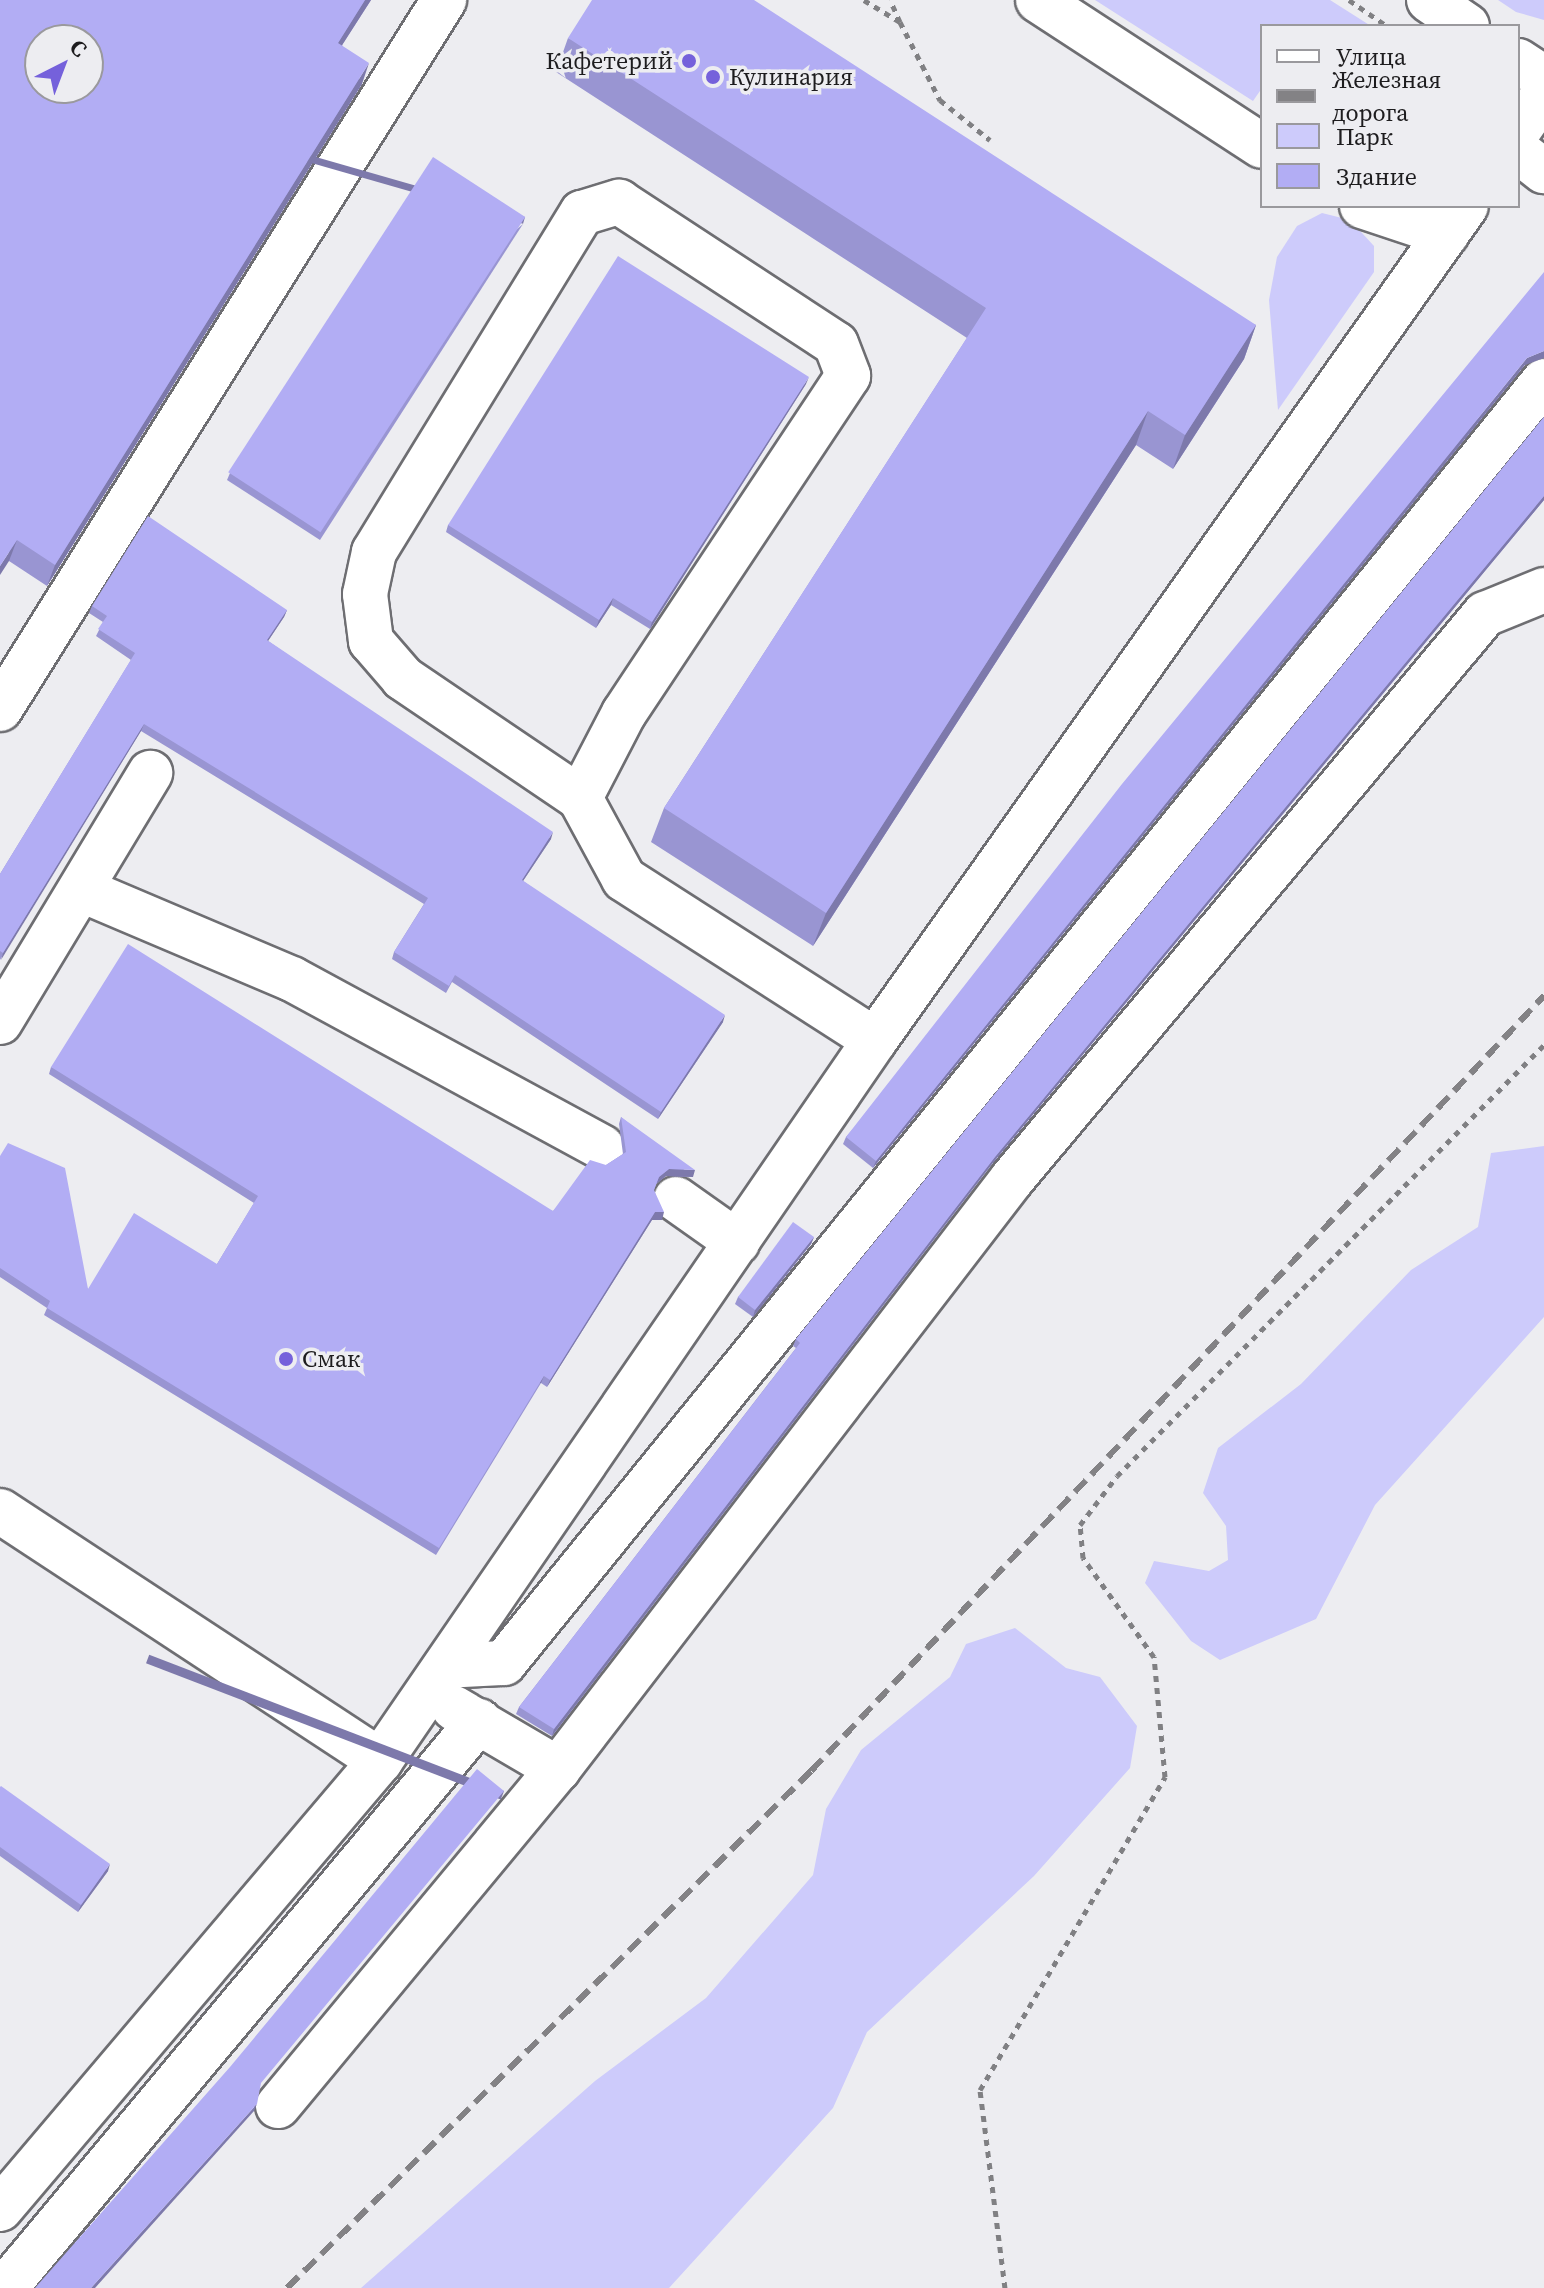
<!DOCTYPE html>
<html>
<head>
<meta charset="utf-8">
<style>
	body { margin:0 }
	#map { position:relative; width:1544px; height:2288px; overflow:hidden; background:#ededf1; font-family:"Source Serif 4",serif }
	div>[style] { position:absolute }
	.green>* { inset:0; background:#cdcbfb }
	.path>* { height:5px; margin-top:-2.5px; transform-origin:0; background:repeating-linear-gradient(90deg,#808083 0 6px,transparent 0 12px) }
	.roads { filter:drop-shadow(2px 0 #6e6e72) drop-shadow(-2px 0 #6e6e72) drop-shadow(0 2px #6e6e72) drop-shadow(0 -2px #6e6e72) }
	.minor>* { height:44px; margin:-22px; padding:0 22px; transform-origin:22px; border-radius:22px; background:#fff }
	.rail>* { height:6px; margin-top:-3px; transform-origin:0; background:repeating-linear-gradient(90deg,#838285 0 16px,transparent 0 24px) }
	.wall>* { inset:0; background:#9995d2 }
	.shaded-wall>* { inset:0; background:#7d79ab; transform-origin:0 0 }
	.building>* { inset:0; background:#b2adf4; transform-origin:0 0 }
	.dots>* { width:22px; height:22px; translate:-50% -50%; box-sizing:border-box; border:4px solid #ededf1; border-radius:50% }
	span { translate:-50% -50%; white-space:nowrap; text-align:center; line-height:1.15; -webkit-text-stroke:7px #ededf1; paint-order:stroke }
	.poi-label { font-size:24px; color:#1d1c1e }
	.right { translate:-100% -50%; text-align:right }
	.left { translate:0 -50%; text-align:left }
	.legend { position:absolute; left:1260px; top:24px; width:260px; height:184px; box-sizing:border-box; background:#ededf1; border:2px solid #9a999d; margin:0; padding:10px 14px; list-style:none; font-size:24px; color:#1d1c1e }
	.legend li { display:flex; align-items:center; gap:16px; height:40px }
	.legend b { width:40px; border:2px solid #9a999d }
	.north { position:absolute; left:24px; top:24px; width:80px; height:80px; box-sizing:border-box; background:#ededf1; border:2px solid #9a999d; border-radius:50%; rotate:42deg; font-size:22px; font-weight:700; line-height:32px; text-align:center; color:#1d1c1e }
	.north::after { content:''; display:block; margin:auto; width:28px; height:36px; background:#7561db; clip-path:polygon(50% 0,100% 100%,50% 72%,0 100%) }
</style>
</head>
<body>
<div id="map">
	<div class="green">
		<i style="clip-path:polygon(1095px 0,1330px 0,1371px 26px,1262px 26px,1262px 88px,1253px 101px)"></i>
		<i style="clip-path:polygon(1498px 0,1544px 0,1544px 20px,1516px 12px)"></i>
		<i style="clip-path:polygon(1322px 213px,1350px 220px,1374px 246px,1374px 272px,1278px 410px,1269px 300px,1277px 257px,1297px 226px)"></i>
		<i style="clip-path:polygon(1544px 1146px,1544px 1317px,1375px 1505px,1316px 1619px,1220px 1660px,1191px 1641px,1145px 1583px,1154px 1561px,1209px 1571px,1228px 1560px,1226px 1526px,1203px 1493px,1218px 1448px,1301px 1384px,1411px 1270px,1478px 1227px,1491px 1153px)"></i>
		<i style="clip-path:polygon(1015px 1628px,1066px 1668px,1100px 1677px,1137px 1726px,1130px 1768px,1034px 1876px,867px 2032px,833px 2108px,669px 2288px,361px 2288px,595px 2081px,706px 1998px,813px 1875px,826px 1809px,861px 1750px,950px 1677px,966px 1644px)"></i>
	</div>
	<div class="path">
		<i style="left:864px;top:0;width:42px;rotate:31.4deg"></i>
		<i style="left:900px;top:22px;width:24px;rotate:-114deg"></i>
		<i style="left:1349px;top:0;width:46px;rotate:34.4deg"></i>
		<i style="left:900px;top:22px;width:88px;rotate:62.9deg"></i>
		<i style="left:940px;top:100px;width:64px;rotate:38.7deg"></i>
		<i style="left:1005px;top:2288px;width:200px;rotate:-97.2deg"></i>
		<i style="left:980px;top:2090px;width:364px;rotate:-59.4deg"></i>
		<i style="left:1165px;top:1777px;width:121px;rotate:-95.2deg"></i>
		<i style="left:1154px;top:1657px;width:122px;rotate:-125.6deg"></i>
		<i style="left:1083px;top:1558px;width:33px;rotate:-95deg"></i>
		<i style="left:1080px;top:1525px;width:61px;rotate:-52.9deg"></i>
		<i style="left:1117px;top:1476px;width:607px;rotate:-45.27deg"></i>
	</div>
	<div class="roads">
		<div class="minor">
			<i style="left:1038px;top:0;width:267px;rotate:33.1deg"></i>
			<i style="left:1429px;top:0;width:46px;rotate:34.4deg"></i>
			<i style="left:1518px;top:61px;width:31px;rotate:33deg"></i>
			<i style="left:1518px;top:131px;width:45px;rotate:-54.9deg"></i>
			<i style="left:1518px;top:151px;width:33px;rotate:38deg"></i>
			<i style="left:1362px;top:206px;width:89px;rotate:18.4deg"></i>
			<i style="left:0;top:709px;width:837px;rotate:-57.94deg"></i>
			<i style="left:580px;top:798px;width:214px;rotate:-145.9deg"></i>
			<i style="left:403px;top:678px;width:49px;rotate:-130.9deg"></i>
			<i style="left:371px;top:641px;width:47px;rotate:-97.3deg"></i>
			<i style="left:365px;top:594px;width:43px;rotate:-77.9deg"></i>
			<i style="left:374px;top:552px;width:398px;rotate:-58.5deg"></i>
			<i style="left:582px;top:213px;width:39px;rotate:-17deg"></i>
			<i style="left:619px;top:202px;width:259px;rotate:33.2deg"></i>
			<i style="left:836px;top:344px;width:34px;rotate:69deg"></i>
			<i style="left:848px;top:376px;width:405px;rotate:123.6deg"></i>
			<i style="left:624px;top:713px;width:96px;rotate:117.4deg"></i>
			<i style="left:580px;top:798px;width:92px;rotate:61.5deg"></i>
			<i style="left:624px;top:879px;width:298px;rotate:32.7deg"></i>
			<i style="left:82px;top:890px;width:228px;rotate:23deg"></i>
			<i style="left:292px;top:979px;width:353px;rotate:28.5deg"></i>
			<i style="left:0;top:1022px;width:291px;rotate:-58.9deg"></i>
			<i style="left:676px;top:1199px;width:75px;rotate:35.2deg"></i>
			<i style="left:0;top:1511px;width:455px;rotate:33.3deg"></i>
			<i style="left:446px;top:1666px;width:58px;rotate:-3deg"></i>
			<i style="left:504px;top:1663px;width:1651px;rotate:-50.95deg"></i>
			<i style="left:454px;top:1708px;width:121px;rotate:30.4deg"></i>
			<i style="left:278px;top:2106px;width:438px;rotate:-50.3deg"></i>
			<i style="left:558px;top:1769px;width:744px;rotate:-52.42deg"></i>
			<i style="left:1012px;top:1179px;width:737px;rotate:-50.07deg"></i>
			<i style="left:1485px;top:614px;width:64px;rotate:-22.1deg"></i>
			<i style="left:0;top:2209px;width:587px;rotate:-49.69deg"></i>
			<i style="left:380px;top:1761px;width:875px;rotate:-55.53deg"></i>
			<i style="left:875px;top:1040px;width:1022px;rotate:-54.68deg"></i>
			<i style="left:5px;top:2288px;width:739px;rotate:-50.11deg"></i>
		</div>
	</div>
	<div class="rail">
		<i style="left:287px;top:2288px;width:736px;rotate:-44.61deg"></i>
		<i style="left:811px;top:1771px;width:1067px;rotate:-46.6deg"></i>
	</div>
	<div class="wall">
		<i style="clip-path:polygon(0 0,371px 0,342px 45px,362px 84px,47px 586px,9px 561px)"></i>
		<i style="clip-path:polygon(568px 38px,1256px 325px,1244px 359px,1173px 469px,1136px 445px,813px 946px,651px 842px,664px 808px,967px 338px,556px 72px)"></i>
		<i style="clip-path:polygon(523px 224px,320px 540px,227px 480px,230px 473px)"></i>
		<i style="clip-path:polygon(1525px 365px,873px 1168px,843px 1144px,846px 1137px)"></i>
		<i style="clip-path:polygon(806px 384px,650px 629px,611px 605px,596px 628px,446px 532px,448px 525px)"></i>
		<i style="clip-path:polygon(1544px 417px,1544px 500px,992px 1164px,552px 1736px,516px 1714px,519px 1707px,796px 1348px,793px 1346px,796px 1339px)"></i>
		<i style="clip-path:polygon(92px 606px,287px 610px,284px 617px,268px 641px,551px 839px,523px 881px,723px 1022px,658px 1119px,452px 982px,446px 993px,392px 959px,394px 952px,424px 904px,141px 731px,0 960px,0 874px,131px 660px,96px 636px,103px 622px,89px 613px)"></i>
		<i style="clip-path:polygon(51px 1067px,553px 1211px,606px 1165px,623px 1154px,619px 1124px,621px 1117px,693px 1177px,666px 1176px,656px 1184px,654px 1190px,662px 1220px,652px 1220px,547px 1387px,541px 1383px,436px 1555px,44px 1315px,47px 1308px,0 1277px,0 1156px,88px 1289px,217px 1264px,254px 1203px,49px 1074px)"></i>
		<i style="clip-path:polygon(814px 1237px,811px 1244px,753px 1317px,735px 1304px,738px 1297px)"></i>
		<i style="clip-path:polygon(0 1787px,108px 1871px,78px 1912px,0 1856px)"></i>
	</div>
	<div class="shaded-wall">
		<i style="clip-path:polygon(365px 0,371px 0,330px 64px,338px 43px)"></i>
		<i style="clip-path:polygon(369px 63px,362px 84px,47px 586px,55px 565px)"></i>
		<i style="left:525px;top:217px;width:7px;height:376px;rotate:106deg"></i>
		<i style="clip-path:polygon(1256px 325px,1244px 359px,1173px 469px,1185px 435px)"></i>
		<i style="clip-path:polygon(1544px 351px,1544px 358px,1525px 365px,873px 1168px,876px 1161px,1527px 358px)"></i>
		<i style="clip-path:polygon(809px 377px,806px 384px,650px 629px,652px 622px)"></i>
		<i style="clip-path:polygon(1148px 411px,1136px 445px,813px 946px,826px 913px)"></i>
		<i style="clip-path:polygon(1544px 496px,1544px 500px,992px 1164px,552px 1736px,554px 1729px,995px 1157px)"></i>
		<i style="clip-path:polygon(17px 540px,9px 561px,0 575px,0 566px)"></i>
		<i style="clip-path:polygon(613px 598px,611px 605px,596px 628px,599px 620px)"></i>
		<i style="clip-path:polygon(287px 610px,284px 617px,264px 647px,267px 640px)"></i>
		<i style="clip-path:polygon(144px 724px,141px 731px,1px 960px,3px 953px)"></i>
		<i style="clip-path:polygon(553px 832px,551px 839px,519px 887px,522px 880px)"></i>
		<i style="clip-path:polygon(725px 1015px,723px 1022px,658px 1119px,661px 1112px)"></i>
		<i style="clip-path:polygon(669px 1169px,695px 1170px,693px 1177px,666px 1176px,656px 1184px,659px 1177px)"></i>
		<i style="clip-path:polygon(655px 1212px,664px 1212px,662px 1220px,652px 1220px,547px 1387px,550px 1380px)"></i>
		<i style="clip-path:polygon(814px 1237px,811px 1244px,753px 1317px,755px 1310px)"></i>
		<i style="left:544px;top:1376px;width:8px;height:202px;rotate:113deg"></i>
		<i style="left:504px;top:1791px;width:9px;height:380px;rotate:111deg"></i>
		<i style="clip-path:polygon(110px 1864px,108px 1871px,78px 1912px,81px 1905px)"></i>
		<i style="clip-path:polygon(257px 2104px,254px 2111px,95px 2288px,91px 2288px)"></i>
	</div>
	<div class="building">
		<i style="clip-path:polygon(evenodd,0 0,365px 0,338px 43px,369px 63px,55px 565px,17px 540px,0 566px,0 0,40px 40px,88px 40px,88px 88px,40px 88px,40px 40px)"></i>
		<i style="clip-path:polygon(592px 0,754px 0,1256px 325px,1185px 435px,1148px 411px,826px 913px,664px 808px,986px 308px,568px 38px)"></i>
		<i style="left:433px;top:157px;width:110px;height:376px;rotate:33deg"></i>
		<i style="clip-path:polygon(618px 256px,809px 377px,652px 622px,613px 598px,599px 620px,448px 525px)"></i>
		<i style="clip-path:polygon(1544px 272px,1544px 351px,1527px 358px,876px 1161px,846px 1137px,1122px 784px)"></i>
		<i style="clip-path:polygon(1544px 417px,1544px 496px,995px 1157px,554px 1729px,519px 1707px,800px 1343px,796px 1339px)"></i>
		<i style="clip-path:polygon(148px 516px,287px 610px,267px 640px,553px 832px,522px 880px,725px 1015px,661px 1112px,455px 975px,449px 986px,394px 952px,428px 898px,144px 724px,3px 953px,0 951px,0 874px,135px 653px,98px 629px,107px 616px,92px 606px)"></i>
		<i style="clip-path:polygon(128px 944px,553px 1211px,590px 1160px,606px 1165px,626px 1152px,621px 1117px,695px 1170px,669px 1169px,659px 1177px,654px 1190px,664px 1212px,655px 1212px,550px 1380px,544px 1376px,439px 1548px,47px 1308px,50px 1301px,0 1268px,0 1156px,8px 1143px,65px 1168px,88px 1289px,134px 1213px,217px 1264px,258px 1196px,51px 1067px)"></i>
		<i style="clip-path:polygon(793px 1222px,814px 1237px,755px 1310px,738px 1297px)"></i>
		<i style="clip-path:polygon(477px 1769px,504px 1791px,261px 2083px,257px 2104px,91px 2288px,35px 2288px,230px 2067px)"></i>
		<i style="clip-path:polygon(1px 1786px,110px 1864px,81px 1905px,0 1847px,0 1787px)"></i>
	</div>
	<div class="dots">
		<i style="left:689px;top:61px;background:#7561db"></i>
		<i style="left:713px;top:77px;background:#7561db"></i>
		<i style="left:286px;top:1359px;background:#7561db"></i>
	</div>
	<div class="poi-label">
		<span class="right" style="left:673px;top:61px">Кафетерий</span>
		<span class="left" style="left:729px;top:77px">Кулинария</span>
		<span class="left" style="left:302px;top:1359px">Смак</span>
	</div>
	<ul class="legend">
	<li><b style="height:10px;background:#fff"></b>Улица</li>
	<li><b style="height:10px;background:#838285"></b>Железная дорога</li>
	<li><b style="height:22px;background:#cdcbfb"></b>Парк</li>
	<li><b style="height:22px;background:#b2adf4"></b>Здание</li>
	</ul>
	<div class="north">С</div>
</div>
</body>
</html>
